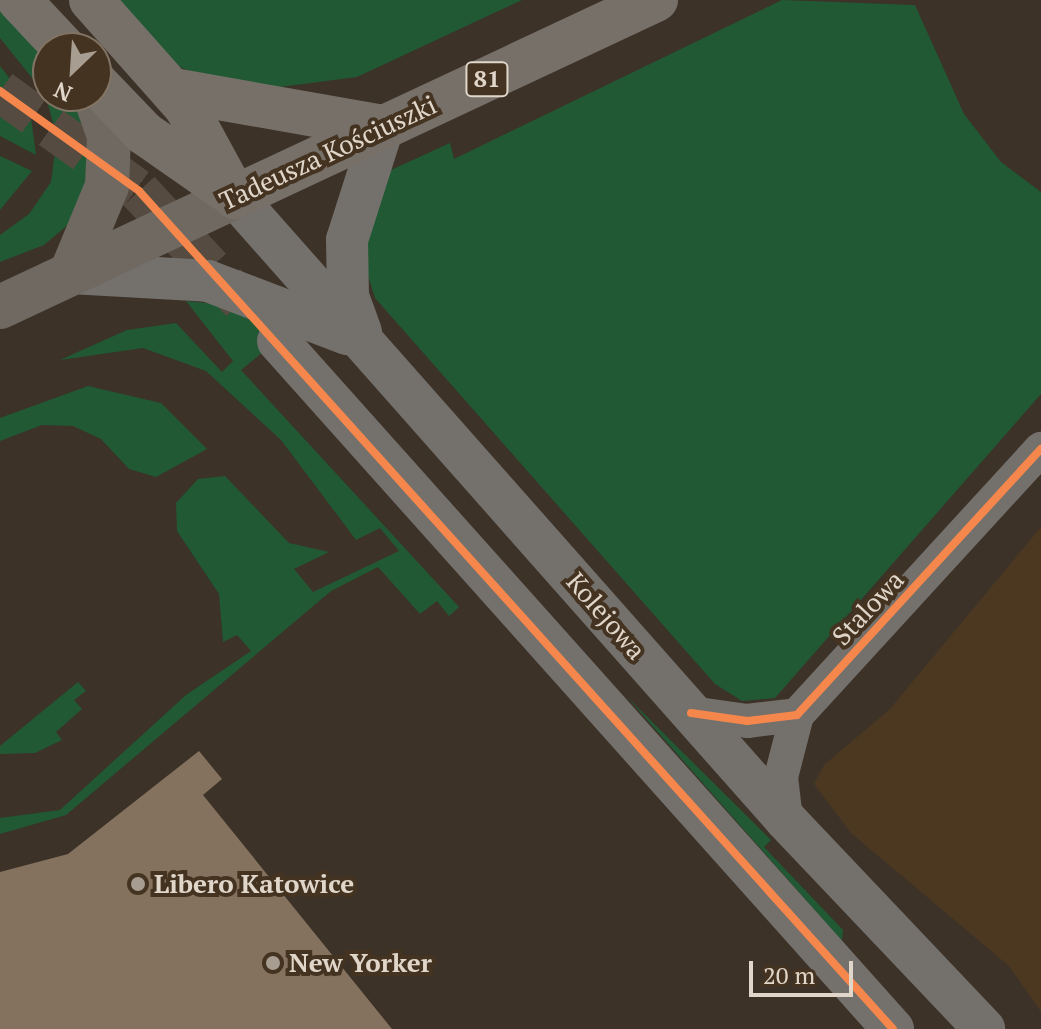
<!DOCTYPE html>
<html>
<head>
<meta charset="utf-8">
<style>
	body { margin:0 }
	#map { position:relative; width:1041px; height:1029px; overflow:hidden; background:#3c3228; font-family:"PT Serif",serif }
	div>[style] { position:absolute }
	.built>* { inset:0; background:#4c3820 }
	.green>* { inset:0; background:#205934 }
	.building>* { inset:0; background:#84725e }
	.tertiary-tunnel>* { height:42px; margin-top:-21px; transform-origin:0; background:repeating-linear-gradient(90deg,#554b40 0 42px,transparent 0 63px) }
	.minor>* { height:34px; margin:-17px; padding:0 17px; transform-origin:17px; border-radius:17px; background:#74706c }
	.tertiary>* { height:42px; margin:-21px; padding:0 21px; transform-origin:21px; border-radius:21px; background:#74706c }
	.secondary>* { height:44px; margin:-22px; padding:0 22px; transform-origin:22px; border-radius:22px; background:#6f6962 }
	.primary>* { height:44px; margin:-22px; padding:0 22px; transform-origin:22px; border-radius:22px; background:#777069 }
	.cycleway>* { height:8px; margin:-4px; padding:0 4px; transform-origin:4px; border-radius:4px; background:#f5874c }
	.dots>* { width:22px; height:22px; translate:-50% -50%; box-sizing:border-box; border:4px solid #443320; border-radius:50% }
	span { translate:-50% -50%; white-space:nowrap; text-align:center; line-height:1.15; -webkit-text-stroke:8px #443320; paint-order:stroke }
	.shield-label span { padding:2px 6px; background:#443320; border:2px solid; border-radius:6px; -webkit-text-stroke-width:0 }
	.shield-label { font-size:24px; color:#e0d6ca; font-weight:700 }
	.street-label { font-size:26px; color:#e0d6ca }
	.poi-label { font-size:26px; color:#e0d6ca; font-weight:700 }
	.left { translate:0 -50%; text-align:left }
	.north { position:absolute; left:32px; top:32px; width:80px; height:80px; box-sizing:border-box; background:#443320; border:2px solid #827464; border-radius:50%; rotate:205deg; font-size:22px; font-weight:700; line-height:32px; text-align:center; color:#e0d6ca }
	.north::after { content:''; display:block; margin:auto; width:28px; height:36px; background:#a79d91; clip-path:polygon(50% 0,100% 100%,50% 72%,0 100%) }
	.scale { position:absolute; left:749px; top:961px; width:104px; height:36px; box-sizing:border-box; border:4px solid #e0d6ca; border-top:0; padding-left:10px; font-size:24px; line-height:28px; white-space:nowrap; color:#e0d6ca; -webkit-text-stroke:6px #443320; paint-order:stroke }
</style>
</head>
<body>
<div id="map">
	<div class="built">
		<i style="clip-path:polygon(1041px 527px,1041px 1012px,1009px 966px,851px 833px,814px 784px,824px 765px,889px 710px)"></i>
	</div>
	<div class="green">
		<i style="clip-path:polygon(112px 0,522px 0,357px 77px,280px 87px,225px 86px,180px 67px)"></i>
		<i style="clip-path:polygon(782px 0,915px 5px,964px 114px,1001px 162px,1041px 192px,1041px 394px,775px 698px,742px 701px,715px 684px,375px 298px,362px 257px,380px 175px,450px 143px,454px 159px)"></i>
		<i style="clip-path:polygon(0 9px,48px 60px,48px 96px,79px 96px,97px 160px,70px 223px,44px 245px,0 262px,0 235px,29px 214px,51px 182px,57px 137px,45px 94px,0 38px)"></i>
		<i style="clip-path:polygon(0 66px,29px 103px,36px 155px,0 136px)"></i>
		<i style="clip-path:polygon(0 156px,32px 171px,0 210px)"></i>
		<i style="clip-path:polygon(186px 301px,226px 305px,291px 329px,241px 370px,459px 607px,449px 616px,437px 601px,420px 614px,378px 567px,331px 591px,66px 815px,0 834px,0 818px,60px 810px,186px 695px,251px 651px,237px 635px,223px 642px,219px 594px,177px 531px,176px 503px,198px 479px,225px 476px,289px 543px,329px 552px,294px 569px,313px 592px,399px 551px,380px 528px,356px 540px,281px 440px,206px 371px,143px 348px,60px 360px,127px 330px,176px 323px,222px 372px,233px 361px)"></i>
		<i style="clip-path:polygon(88px 386px,161px 403px,207px 449px,156px 477px,129px 469px,101px 439px,73px 426px,42px 425px,0 441px,0 418px)"></i>
		<i style="clip-path:polygon(78px 682px,86px 691px,74px 700px,82px 709px,56px 732px,62px 740px,35px 753px,0 754px,0 746px)"></i>
		<i style="clip-path:polygon(626px 696px,771px 840px,764px 847px,843px 930px,842px 941px)"></i>
	</div>
	<div class="building">
		<i style="clip-path:polygon(199px 751px,222px 779px,203px 795px,392px 1029px,0 1029px,0 872px,68px 854px)"></i>
	</div>
	<div class="tertiary-tunnel">
		<i style="left:0;top:91px;width:171px;rotate:35.7deg"></i>
		<i style="left:139px;top:191px;width:151px;rotate:47.1deg"></i>
	</div>
	<div class="minor">
		<i style="left:691px;top:713px;width:57px;rotate:8.1deg"></i>
		<i style="left:747px;top:721px;width:50px;rotate:-6.8deg"></i>
		<i style="left:797px;top:715px;width:361px;rotate:-47.5deg"></i>
		<i style="left:786px;top:820px;width:43px;rotate:-96.6deg"></i>
		<i style="left:781px;top:777px;width:64px;rotate:-75.5deg"></i>
	</div>
	<div class="tertiary">
		<i style="left:235px;top:197px;width:832px;rotate:48.51deg"></i>
		<i style="left:786px;top:820px;width:288px;rotate:46.5deg"></i>
		<i style="left:71px;top:273px;width:137px;rotate:3.3deg"></i>
		<i style="left:208px;top:281px;width:149px;rotate:20.9deg"></i>
		<i style="left:361px;top:332px;width:37px;rotate:-110deg"></i>
		<i style="left:348px;top:297px;width:57px;rotate:-91deg"></i>
		<i style="left:347px;top:240px;width:119px;rotate:-72.3deg"></i>
		<i style="left:278px;top:341px;width:923px;rotate:48.21deg"></i>
	</div>
	<div class="secondary">
		<i style="left:71px;top:273px;width:94px;rotate:-67.5deg"></i>
		<i style="left:107px;top:186px;width:50px;rotate:-87.7deg"></i>
		<i style="left:109px;top:136px;width:42px;rotate:-109.3deg"></i>
		<i style="left:0;top:307px;width:259px;rotate:-25.1deg"></i>
	</div>
	<div class="primary">
		<i style="left:19px;top:0;width:66px;rotate:46.8deg"></i>
		<i style="left:91px;top:0;width:143px;rotate:48.4deg"></i>
		<i style="left:186px;top:107px;width:102px;rotate:61.4deg"></i>
		<i style="left:96px;top:83px;width:69px;rotate:46.2deg"></i>
		<i style="left:144px;top:133px;width:101px;rotate:34.9deg"></i>
		<i style="left:173px;top:90px;width:213px;rotate:10deg"></i>
		<i style="left:235px;top:197px;width:465px;rotate:-25.1deg"></i>
	</div>
	<div class="cycleway">
		<i style="left:0;top:91px;width:171px;rotate:35.7deg"></i>
		<i style="left:139px;top:191px;width:1127px;rotate:48.02deg"></i>
		<i style="left:691px;top:713px;width:57px;rotate:8.1deg"></i>
		<i style="left:747px;top:721px;width:50px;rotate:-6.8deg"></i>
		<i style="left:797px;top:715px;width:361px;rotate:-47.5deg"></i>
	</div>
	<div class="dots">
		<i style="left:138px;top:884px;background:#a79d91"></i>
		<i style="left:273px;top:963px;background:#a79d91"></i>
	</div>
	<div class="shield-label">
		<span style="left:487px;top:79px">81</span>
	</div>
	<div class="street-label">
		<span style="left:328px;top:153px;rotate:-25deg">Tadeusza Kościuszki</span>
		<span style="left:868px;top:608px;rotate:-47deg">Stalowa</span>
		<span style="left:606px;top:616px;rotate:49deg">Kolejowa</span>
	</div>
	<div class="poi-label">
		<span class="left" style="left:154px;top:884px">Libero Katowice</span>
		<span class="left" style="left:289px;top:963px">New Yorker</span>
	</div>
	<div class="north">N</div>
	<div class="scale">20 m</div>
</div>
</body>
</html>
